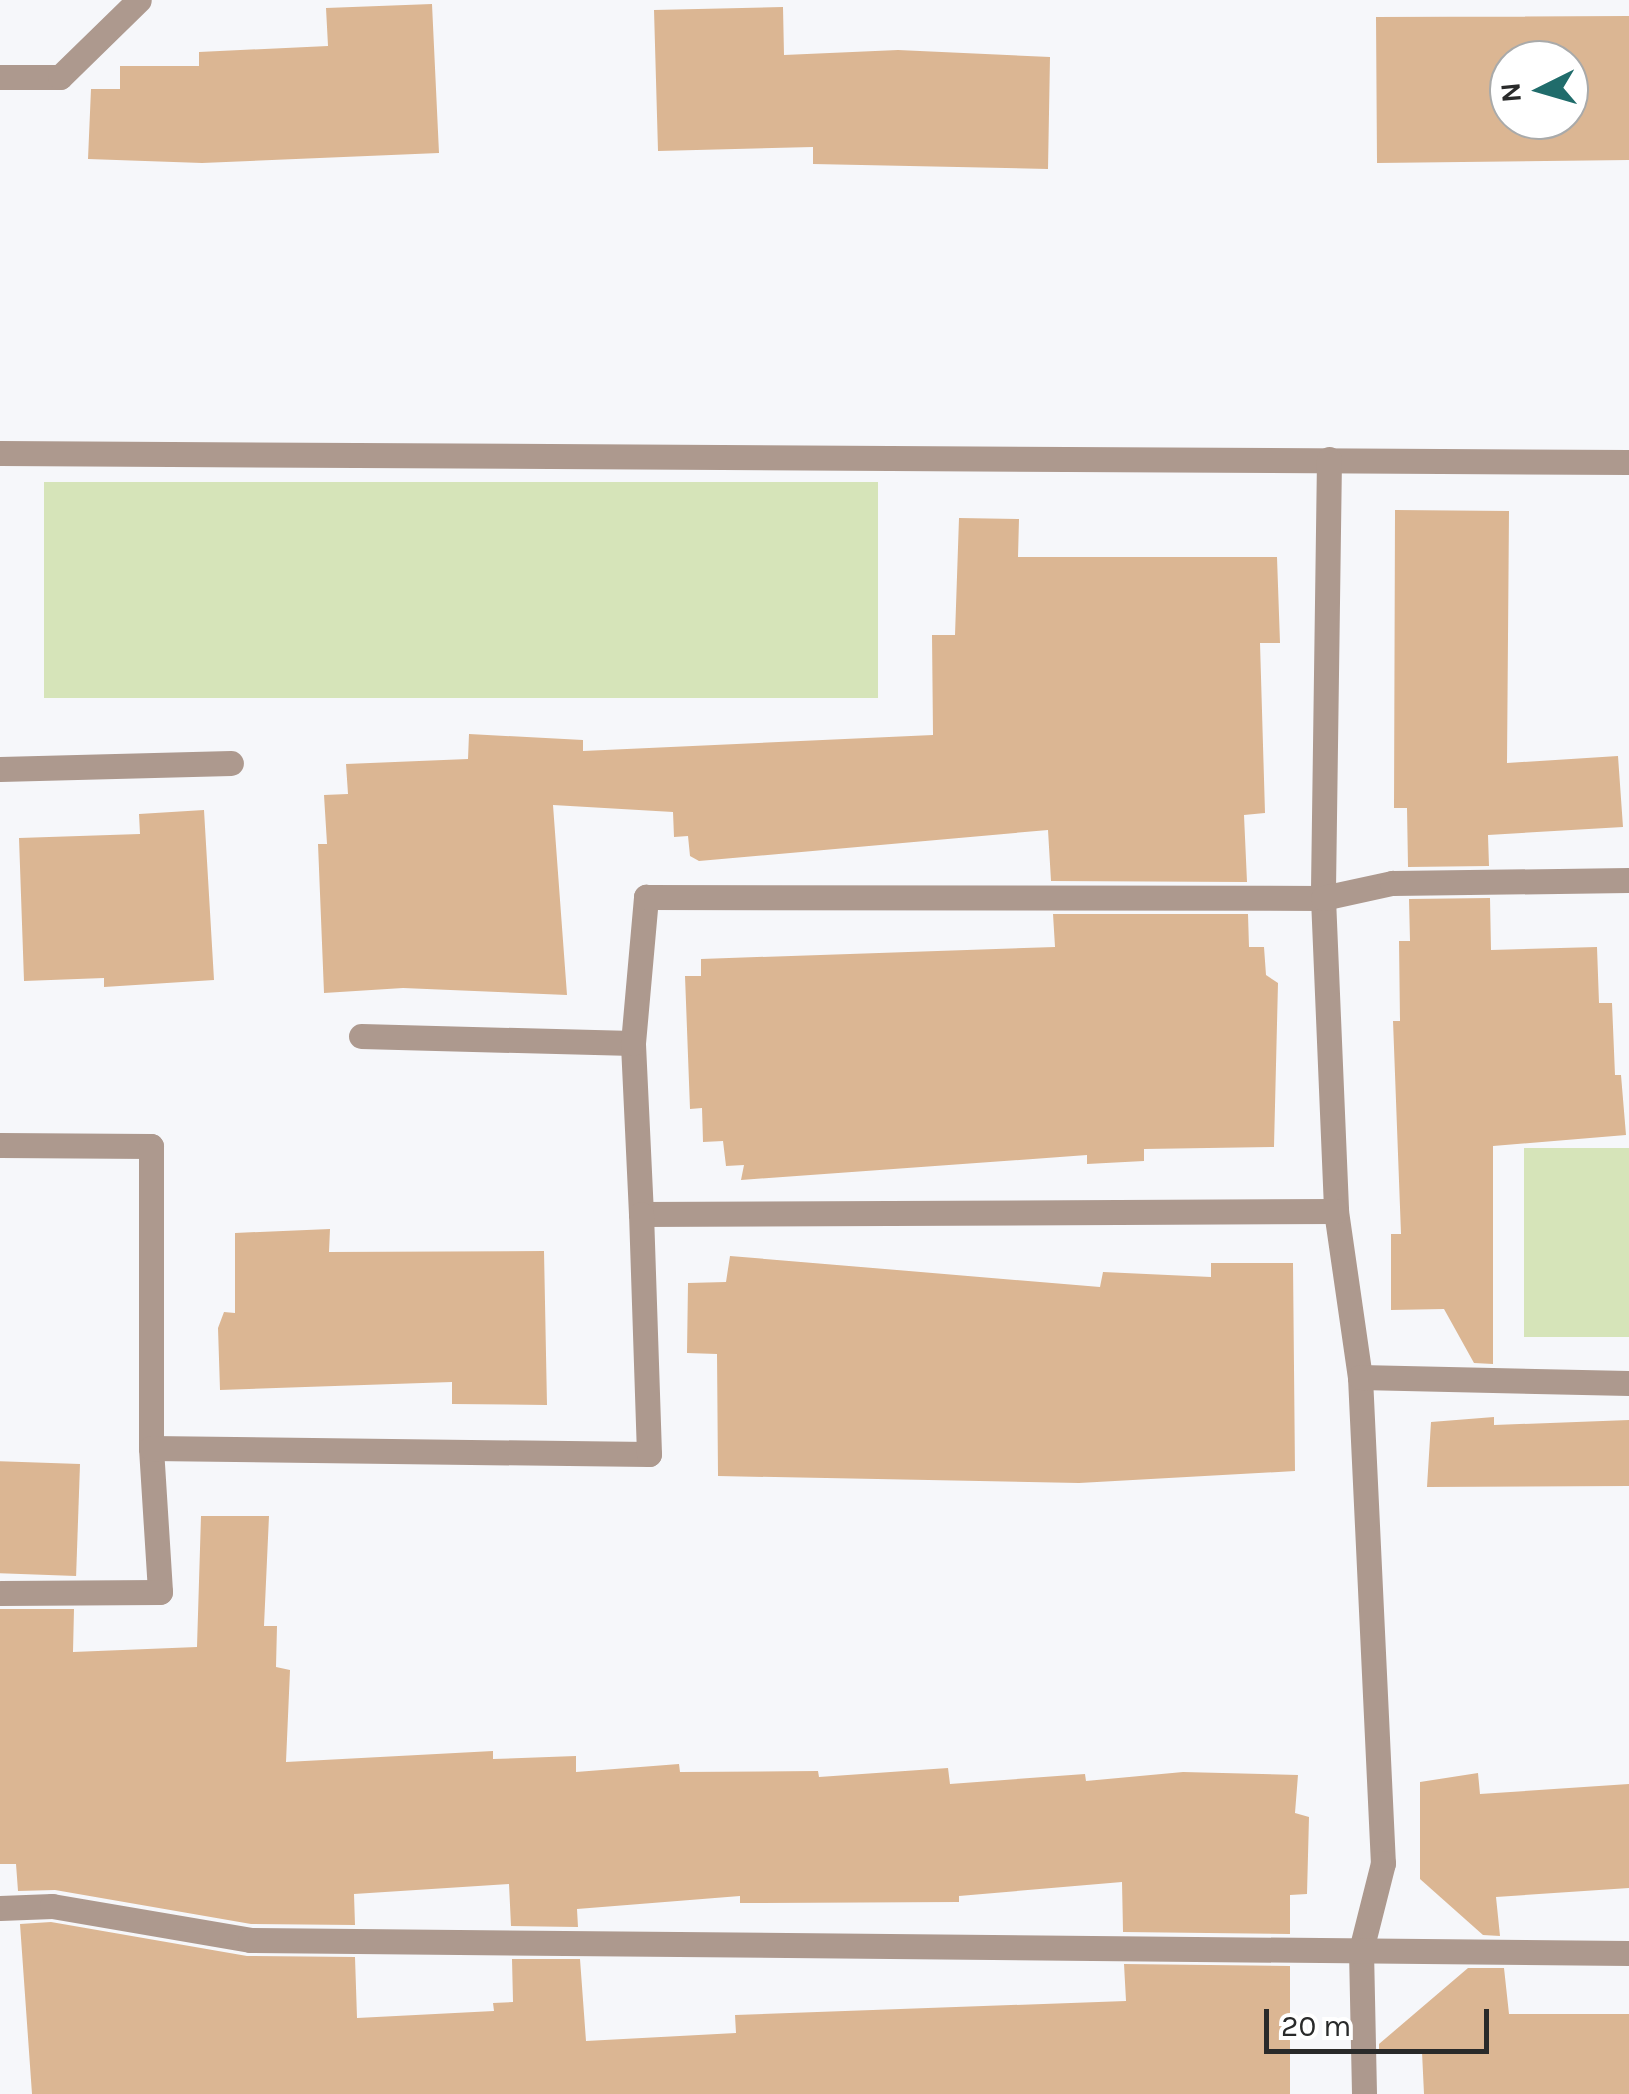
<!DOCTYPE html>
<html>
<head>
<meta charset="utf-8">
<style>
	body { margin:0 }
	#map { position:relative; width:1629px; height:2094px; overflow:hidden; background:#f6f7fa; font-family:Karla,sans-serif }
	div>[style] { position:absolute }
	.green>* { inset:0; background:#d6e4b9; transform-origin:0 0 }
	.building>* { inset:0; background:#dbb693; transform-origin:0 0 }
	.minor>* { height:25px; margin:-12.5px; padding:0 12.5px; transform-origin:12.5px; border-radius:12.5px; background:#ad998e }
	span { translate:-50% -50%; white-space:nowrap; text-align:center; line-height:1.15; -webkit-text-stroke:8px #fff; paint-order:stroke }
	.north { position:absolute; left:1489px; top:40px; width:100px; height:100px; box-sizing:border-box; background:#fff; border:2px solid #a9aaaa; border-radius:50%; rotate:265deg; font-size:28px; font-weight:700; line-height:40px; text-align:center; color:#292a2a }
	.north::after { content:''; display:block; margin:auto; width:35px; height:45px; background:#206c6b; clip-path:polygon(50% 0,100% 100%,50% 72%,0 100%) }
	.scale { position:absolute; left:1264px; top:2009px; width:225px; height:45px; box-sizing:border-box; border:5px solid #292a2a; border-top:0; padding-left:12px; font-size:30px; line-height:35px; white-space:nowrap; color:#292a2a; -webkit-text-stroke:8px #fff; paint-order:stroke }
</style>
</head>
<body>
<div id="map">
	<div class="green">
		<div style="left:878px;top:482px;width:216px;height:834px;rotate:90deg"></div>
		<div style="left:1524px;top:1148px;width:105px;height:189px"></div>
	</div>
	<div class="building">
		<div style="clip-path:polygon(432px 4px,439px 153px,202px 163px,88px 159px,91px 89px,120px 89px,120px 66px,199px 66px,199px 52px,328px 46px,326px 8px)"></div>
		<div style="clip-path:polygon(783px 7px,784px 55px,898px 50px,1050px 57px,1048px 169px,813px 164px,813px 147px,658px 151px,654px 10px)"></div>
		<div style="clip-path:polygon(evenodd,1629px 16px,1629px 160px,1377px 163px,1376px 17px,1629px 16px,1509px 60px,1569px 60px,1569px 120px,1509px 120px,1509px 60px)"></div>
		<div style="clip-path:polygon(1395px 510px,1509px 511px,1507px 763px,1618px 756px,1623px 827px,1488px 835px,1489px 866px,1408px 867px,1407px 808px,1394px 808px)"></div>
		<div style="clip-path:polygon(959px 518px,1019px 519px,1018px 557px,1277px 557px,1280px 643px,1260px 643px,1265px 813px,1244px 815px,1247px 882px,1051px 881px,1048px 830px,699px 861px,690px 856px,688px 836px,674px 837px,673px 812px,553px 805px,567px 995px,403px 988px,324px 993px,318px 844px,327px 844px,324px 795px,348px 794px,346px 764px,468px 759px,469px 734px,583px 740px,583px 751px,933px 735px,932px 635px,955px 635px)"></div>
		<div style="clip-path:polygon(204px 810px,214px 980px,104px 987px,104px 978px,24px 981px,19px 838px,140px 834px,139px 814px)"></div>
		<div style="clip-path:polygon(1490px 898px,1491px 950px,1597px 947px,1599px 1003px,1612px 1003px,1615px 1075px,1621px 1075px,1626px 1135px,1493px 1146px,1493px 1364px,1474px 1363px,1444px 1309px,1391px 1310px,1391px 1234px,1401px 1234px,1393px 1021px,1400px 1021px,1399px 941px,1410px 941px,1409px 899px)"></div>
		<div style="clip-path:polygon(1053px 914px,1248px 914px,1249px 947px,1264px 947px,1266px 975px,1278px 983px,1274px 1147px,1144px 1149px,1144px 1161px,1087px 1164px,1087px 1155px,741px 1180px,744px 1165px,726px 1166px,723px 1141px,703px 1142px,702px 1108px,690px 1109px,685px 976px,701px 976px,701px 959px,1055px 947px)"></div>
		<div style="clip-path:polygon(330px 1229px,329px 1252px,544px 1251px,547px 1405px,452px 1404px,452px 1382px,220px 1390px,218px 1328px,224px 1312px,235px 1313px,235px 1233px)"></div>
		<div style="clip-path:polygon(730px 1256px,1100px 1287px,1103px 1272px,1211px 1277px,1211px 1263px,1293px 1263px,1295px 1471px,1079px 1483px,718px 1476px,717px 1354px,687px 1353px,688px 1283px,726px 1282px)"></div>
		<div style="clip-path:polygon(1494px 1417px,1494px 1425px,1629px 1420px,1629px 1486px,1427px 1487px,1431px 1422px)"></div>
		<div style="left:80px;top:1464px;width:112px;height:81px;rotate:92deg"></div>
		<div style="clip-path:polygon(201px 1516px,269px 1516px,264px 1626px,277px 1626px,276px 1667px,290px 1670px,286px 1762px,493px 1751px,493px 1759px,576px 1756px,576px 1772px,679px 1764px,680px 1772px,818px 1771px,819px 1777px,948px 1768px,950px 1784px,1085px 1774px,1086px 1781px,1183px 1772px,1298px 1775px,1295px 1813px,1309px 1817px,1307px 1894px,1290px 1895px,1290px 1934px,1123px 1932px,1122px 1882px,959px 1896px,959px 1902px,740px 1903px,740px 1896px,577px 1909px,578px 1927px,511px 1926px,509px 1884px,354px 1894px,355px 1925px,251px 1924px,55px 1890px,18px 1891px,16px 1864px,0 1864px,0 1609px,74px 1609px,73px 1652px,197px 1647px)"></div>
		<div style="clip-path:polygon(1478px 1773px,1480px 1794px,1629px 1784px,1629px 1888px,1496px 1897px,1500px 1936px,1483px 1935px,1420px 1879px,1420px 1782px)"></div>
		<div style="clip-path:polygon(51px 1922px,247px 1956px,355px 1957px,357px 2018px,494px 2011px,493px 2003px,513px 2002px,512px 1959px,580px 1959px,586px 2041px,736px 2033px,735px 2015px,1126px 2001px,1124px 1964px,1290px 1966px,1290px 2094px,32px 2094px,20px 1924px)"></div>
		<div style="clip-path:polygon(1468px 1968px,1504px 1968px,1509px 2014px,1629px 2014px,1629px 2094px,1424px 2094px,1422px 2052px,1379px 2053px,1379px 2044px)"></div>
	</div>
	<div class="minor">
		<div style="left:0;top:77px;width:60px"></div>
		<div style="left:60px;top:77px;width:110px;rotate:-44.3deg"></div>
		<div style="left:0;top:453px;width:1629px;rotate:0.32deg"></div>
		<div style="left:1329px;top:459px;width:439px;rotate:90.8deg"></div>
		<div style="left:1323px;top:898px;width:313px;rotate:87.6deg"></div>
		<div style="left:1336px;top:1211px;width:168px;rotate:81.8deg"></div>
		<div style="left:1360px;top:1377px;width:487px;rotate:87.3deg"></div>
		<div style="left:1383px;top:1863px;width:90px;rotate:104.2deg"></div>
		<div style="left:1361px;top:1950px;width:144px;rotate:88.8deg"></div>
		<div style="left:0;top:769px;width:231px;rotate:-1.5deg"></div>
		<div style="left:361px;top:1036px;width:272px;rotate:1.5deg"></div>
		<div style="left:0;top:1145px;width:151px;rotate:0.4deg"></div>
		<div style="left:151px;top:1146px;width:302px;rotate:90deg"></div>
		<div style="left:151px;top:1448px;width:144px;rotate:86.4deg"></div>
		<div style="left:160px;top:1592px;width:160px;rotate:179.6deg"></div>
		<div style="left:1336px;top:1211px;width:695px;rotate:179.75deg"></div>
		<div style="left:641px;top:1214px;width:171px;rotate:-92.7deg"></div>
		<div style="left:633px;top:1043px;width:147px;rotate:-84.9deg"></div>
		<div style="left:646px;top:897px;width:677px;rotate:0.08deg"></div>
		<div style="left:1323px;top:898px;width:71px;rotate:-12.3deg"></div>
		<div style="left:1392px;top:883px;width:237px;rotate:-0.7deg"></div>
		<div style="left:1360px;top:1377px;width:269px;rotate:1.3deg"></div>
		<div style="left:151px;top:1448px;width:498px;rotate:0.7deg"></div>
		<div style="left:649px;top:1454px;width:240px;rotate:-91.9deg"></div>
		<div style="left:0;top:1908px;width:52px;rotate:-2.2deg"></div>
		<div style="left:52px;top:1906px;width:201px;rotate:9.7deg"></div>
		<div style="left:250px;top:1940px;width:1379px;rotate:0.54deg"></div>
	</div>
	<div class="north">N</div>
	<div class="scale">20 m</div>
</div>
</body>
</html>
